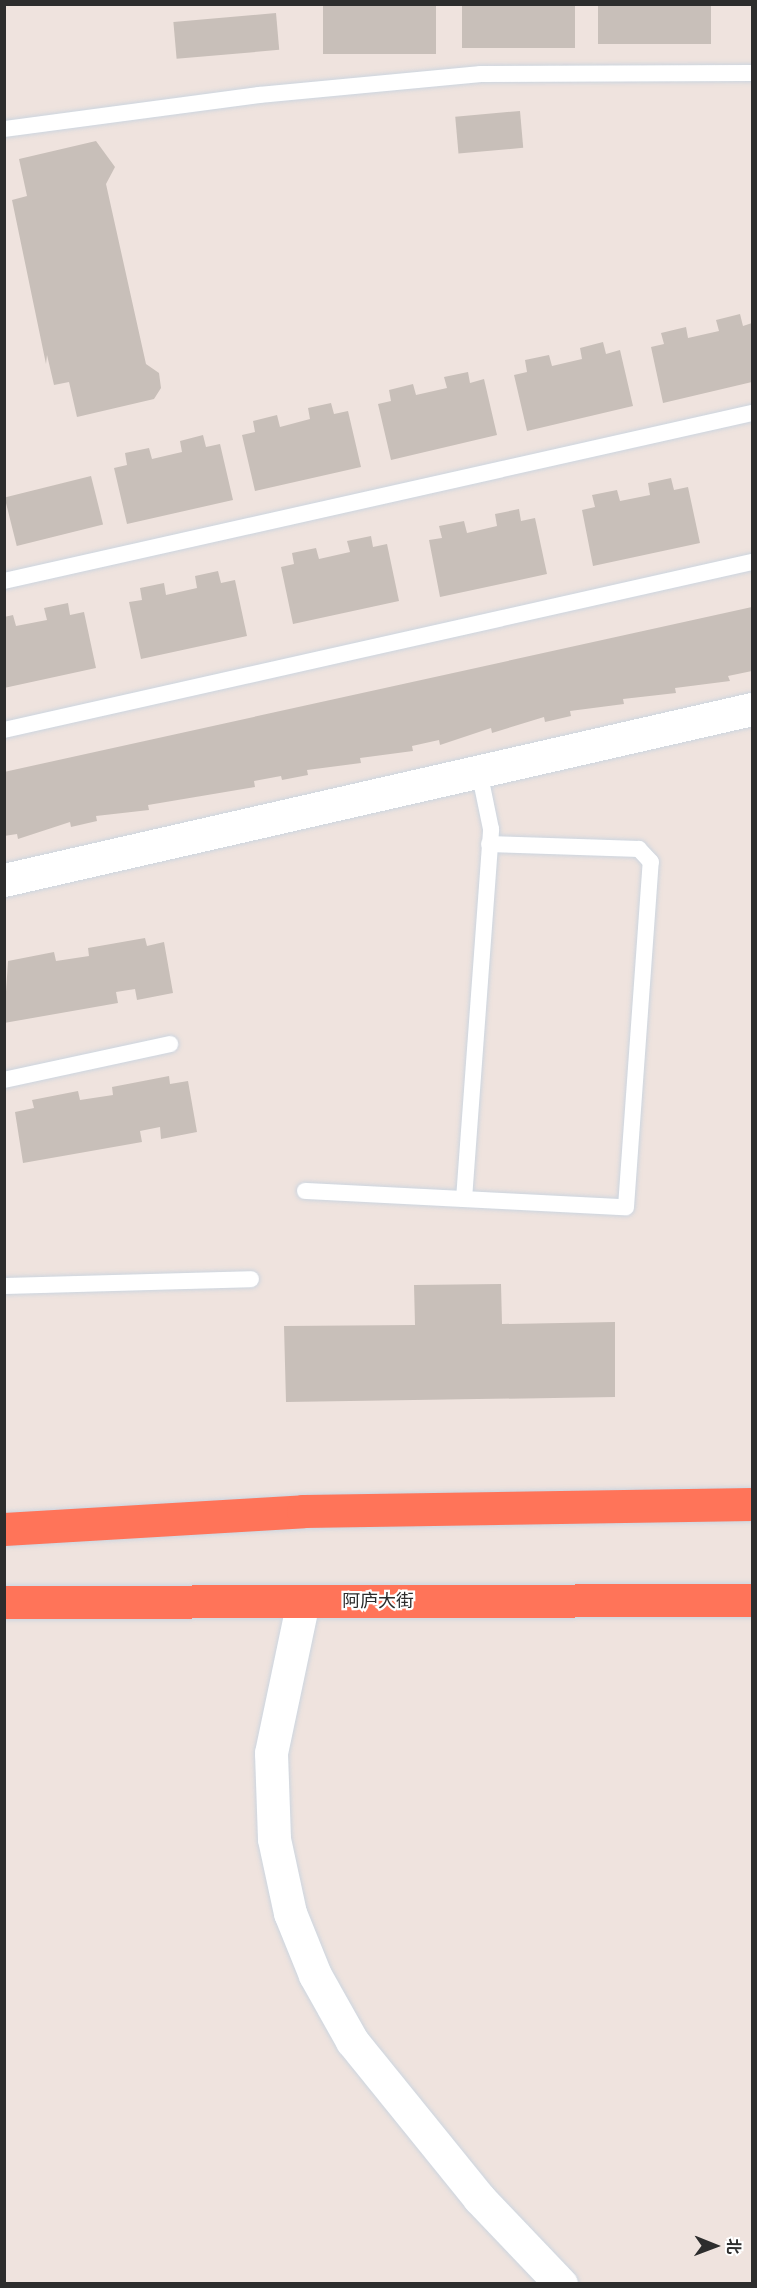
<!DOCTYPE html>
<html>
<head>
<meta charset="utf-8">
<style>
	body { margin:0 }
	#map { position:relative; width:757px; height:2288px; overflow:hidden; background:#efe3de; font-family:Jost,"Noto Sans SC",sans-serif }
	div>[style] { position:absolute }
	.building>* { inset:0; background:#c8bfb9; transform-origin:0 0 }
	.path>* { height:4px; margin-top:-2px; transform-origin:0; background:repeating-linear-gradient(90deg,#c4c4c4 0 4.5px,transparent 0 7.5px) }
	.roads { filter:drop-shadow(0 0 2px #ccd5df) drop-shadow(0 0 2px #ccd5df) }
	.lane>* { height:16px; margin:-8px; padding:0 8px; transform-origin:8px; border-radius:8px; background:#fff }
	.street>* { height:33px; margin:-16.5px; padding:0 16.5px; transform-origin:16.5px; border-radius:16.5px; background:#fff }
	.secondary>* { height:33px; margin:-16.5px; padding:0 16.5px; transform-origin:16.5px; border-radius:16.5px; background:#fff }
	.highway>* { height:33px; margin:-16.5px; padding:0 16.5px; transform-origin:16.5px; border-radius:16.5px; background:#ff7459 }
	span { translate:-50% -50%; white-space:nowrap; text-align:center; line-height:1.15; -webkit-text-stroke:4.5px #fff; paint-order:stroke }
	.street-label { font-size:18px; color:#2d2d2d }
	.frame { position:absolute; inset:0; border:6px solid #2d2d2d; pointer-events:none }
	.north { position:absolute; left:685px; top:2216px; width:60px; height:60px; -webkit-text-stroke:4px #fff; paint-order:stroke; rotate:91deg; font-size:16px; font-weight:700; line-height:24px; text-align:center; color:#2d2d2d }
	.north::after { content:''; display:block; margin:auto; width:21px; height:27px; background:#2d2d2d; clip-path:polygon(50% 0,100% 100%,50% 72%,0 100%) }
</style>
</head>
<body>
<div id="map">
	<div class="building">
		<div style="left:323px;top:4px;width:113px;height:50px"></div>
		<div style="left:462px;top:4px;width:113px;height:44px"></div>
		<div style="left:598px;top:4px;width:113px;height:40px"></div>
		<div style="left:276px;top:13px;width:37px;height:103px;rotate:85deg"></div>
		<div style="left:520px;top:111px;width:37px;height:65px;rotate:85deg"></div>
		<div style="clip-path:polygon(96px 141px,115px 167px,106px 184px,146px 364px,159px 373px,161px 388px,154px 399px,77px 417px,69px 382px,54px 385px,47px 355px,46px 364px,12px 200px,27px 196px,19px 159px)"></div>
		<div style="clip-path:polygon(740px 314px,743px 326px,752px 323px,752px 382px,663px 403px,651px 347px,664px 344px,661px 333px,686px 327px,688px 338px,719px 331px,716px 320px)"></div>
		<div style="clip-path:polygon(603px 342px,606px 354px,620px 350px,633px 406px,527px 431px,514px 375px,527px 372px,525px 360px,549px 355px,552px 366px,582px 359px,580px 348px)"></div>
		<div style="clip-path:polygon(468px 372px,470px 383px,484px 379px,497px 435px,391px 460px,378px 404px,391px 401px,389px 390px,413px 384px,416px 395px,447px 388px,444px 377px)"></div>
		<div style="clip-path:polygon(331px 403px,334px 414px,348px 411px,361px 467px,255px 491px,242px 435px,255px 432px,253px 421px,277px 415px,280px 427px,310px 419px,308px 408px)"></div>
		<div style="clip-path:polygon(203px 435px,206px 447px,220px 444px,233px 500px,127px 524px,114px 468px,127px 465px,125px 453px,149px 448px,152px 459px,182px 452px,180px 441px)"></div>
		<div style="left:91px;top:476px;width:50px;height:89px;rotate:76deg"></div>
		<div style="clip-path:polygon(671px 478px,674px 490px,688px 487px,700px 543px,593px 566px,582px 510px,595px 507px,592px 495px,617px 490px,620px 501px,650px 495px,648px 483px)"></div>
		<div style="clip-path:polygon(519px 509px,521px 521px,535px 518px,547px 574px,440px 597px,429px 540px,442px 538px,439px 526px,464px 521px,467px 533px,497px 526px,495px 514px)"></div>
		<div style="clip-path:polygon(371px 536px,373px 547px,387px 544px,399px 601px,293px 624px,281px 567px,294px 564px,292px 553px,316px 548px,319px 559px,350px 552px,347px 541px)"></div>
		<div style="clip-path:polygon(218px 571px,221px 583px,235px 580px,247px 636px,141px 659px,129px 602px,142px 600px,140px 588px,164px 583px,166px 595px,197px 588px,195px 576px)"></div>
		<div style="clip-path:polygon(68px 603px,70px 615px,84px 612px,96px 668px,4px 688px,4px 617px,13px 615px,16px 626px,47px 620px,44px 608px)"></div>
		<div style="clip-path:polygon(752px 607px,752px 671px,728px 676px,730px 681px,675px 688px,676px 693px,623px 699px,624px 704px,570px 711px,571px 716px,545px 722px,544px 717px,492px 733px,491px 728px,440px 745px,439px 740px,412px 746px,413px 751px,360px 758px,361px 763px,307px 770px,308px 775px,282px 780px,281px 776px,254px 781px,255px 787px,148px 805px,149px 810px,96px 816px,97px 821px,71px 827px,70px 822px,18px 839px,17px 834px,4px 836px,4px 772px)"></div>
		<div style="clip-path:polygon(145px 938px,147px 946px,164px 942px,173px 993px,137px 1000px,135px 989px,116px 992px,118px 1003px,4px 1023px,8px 961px,54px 952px,56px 961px,89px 956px,88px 948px)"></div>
		<div style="clip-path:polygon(169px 1076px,170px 1084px,188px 1081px,197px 1132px,161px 1139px,160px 1127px,140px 1131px,142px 1142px,23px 1163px,15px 1112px,34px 1108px,32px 1100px,78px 1091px,80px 1100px,113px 1095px,112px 1087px)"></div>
		<div style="clip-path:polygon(501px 1284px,502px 1324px,615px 1322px,615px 1397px,286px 1402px,284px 1326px,415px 1325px,414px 1285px)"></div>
	</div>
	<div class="path">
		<div style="left:4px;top:294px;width:2px"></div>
	</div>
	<div class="roads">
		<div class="lane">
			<div style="left:4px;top:129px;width:257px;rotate:-7.6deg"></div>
			<div style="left:259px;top:95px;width:223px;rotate:-5.4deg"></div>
			<div style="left:481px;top:74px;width:271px;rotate:-0.2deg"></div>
			<div style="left:4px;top:581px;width:767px;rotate:-12.66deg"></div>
			<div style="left:4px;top:730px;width:767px;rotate:-12.66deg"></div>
			<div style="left:4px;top:1080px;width:170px;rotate:-12.2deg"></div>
			<div style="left:305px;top:1191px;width:321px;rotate:2.9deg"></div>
			<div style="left:626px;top:1207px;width:346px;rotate:-85.9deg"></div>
			<div style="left:651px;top:862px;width:18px;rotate:-133deg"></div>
			<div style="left:639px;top:849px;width:150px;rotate:-178.1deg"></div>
			<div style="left:464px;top:1199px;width:371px;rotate:-85.8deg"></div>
			<div style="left:491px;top:829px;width:59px;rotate:-101.7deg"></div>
			<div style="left:4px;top:1286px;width:247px;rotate:-1.6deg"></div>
		</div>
		<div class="street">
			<div style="left:303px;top:1601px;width:155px;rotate:101.9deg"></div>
			<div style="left:271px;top:1753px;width:86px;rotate:88deg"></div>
			<div style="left:274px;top:1839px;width:76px;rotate:77.8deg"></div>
			<div style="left:290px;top:1913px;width:67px;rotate:68deg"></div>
			<div style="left:315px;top:1975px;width:76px;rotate:60.7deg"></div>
			<div style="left:352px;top:2041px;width:202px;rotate:51deg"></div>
			<div style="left:479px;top:2198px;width:119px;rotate:46.4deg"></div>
		</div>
		<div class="secondary">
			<div style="left:4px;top:880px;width:767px;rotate:-12.88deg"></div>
		</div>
		<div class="highway">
			<div style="left:4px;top:1529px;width:300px;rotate:-3.4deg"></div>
			<div style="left:303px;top:1511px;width:449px;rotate:-0.9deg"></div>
			<div style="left:4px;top:1602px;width:748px;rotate:-0.15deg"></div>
		</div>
	</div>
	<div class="street-label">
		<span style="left:378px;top:1601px">阿庐大街</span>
	</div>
	<div class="frame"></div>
	<div class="north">北</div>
</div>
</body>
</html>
